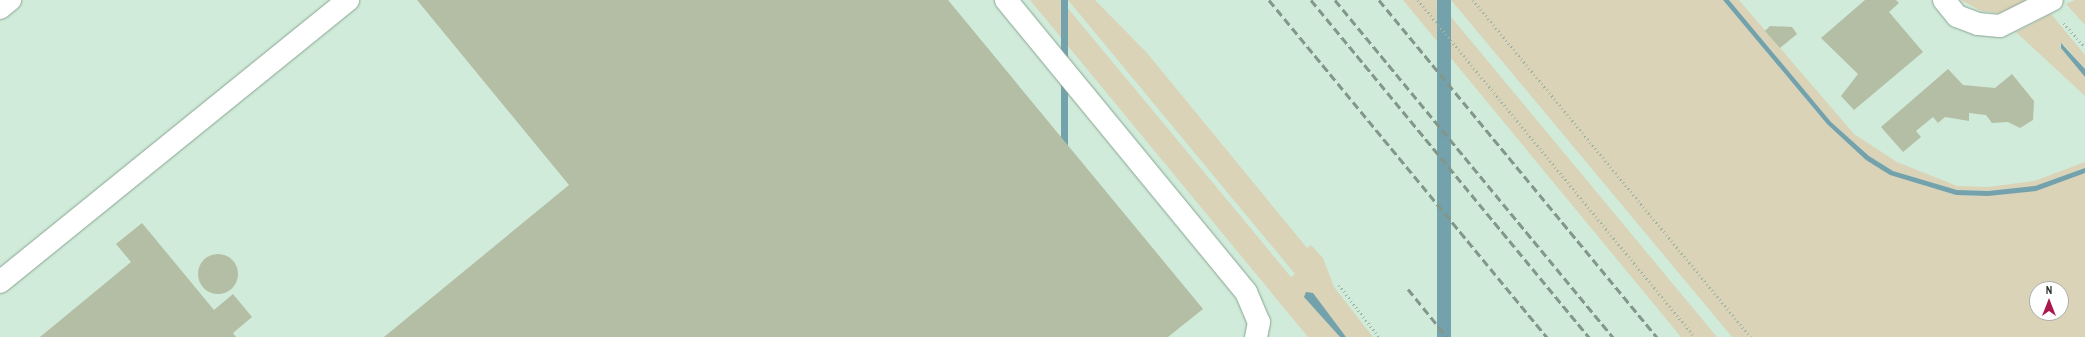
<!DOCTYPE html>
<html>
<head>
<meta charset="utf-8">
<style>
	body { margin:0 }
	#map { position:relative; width:2085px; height:337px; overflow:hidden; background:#d0ebd9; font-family:"Archivo Narrow",sans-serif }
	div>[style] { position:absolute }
	.green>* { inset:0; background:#dad3b8 }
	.water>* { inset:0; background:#73a1ac; transform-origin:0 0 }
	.building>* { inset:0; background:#b3bea4 }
	.round { border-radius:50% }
	.path>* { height:2.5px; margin-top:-1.25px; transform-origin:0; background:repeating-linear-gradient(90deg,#9cb2a3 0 1px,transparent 0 4px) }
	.roads { filter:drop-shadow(0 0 1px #8aa493) drop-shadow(0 0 1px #8aa493) }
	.minor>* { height:22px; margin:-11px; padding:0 11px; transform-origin:11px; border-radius:11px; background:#fff }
	.rail>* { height:3px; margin-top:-1.5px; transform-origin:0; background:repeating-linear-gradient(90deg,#829689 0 8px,transparent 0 12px) }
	span { translate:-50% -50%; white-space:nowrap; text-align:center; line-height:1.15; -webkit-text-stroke:4px #fff; paint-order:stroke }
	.north { position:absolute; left:2029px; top:281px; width:40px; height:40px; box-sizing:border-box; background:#fff; border:1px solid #aaafac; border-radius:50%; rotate:0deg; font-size:11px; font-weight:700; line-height:16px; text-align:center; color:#2b362f }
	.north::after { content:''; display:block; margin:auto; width:14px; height:18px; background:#aa184e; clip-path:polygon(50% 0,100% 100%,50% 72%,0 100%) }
</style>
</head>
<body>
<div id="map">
	<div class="green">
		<div style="clip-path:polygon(1030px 0,1061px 0,1291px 277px,1295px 274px,1068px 0,1095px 0,1147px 53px,1307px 248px,1311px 245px,1323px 258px,1334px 287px,1373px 337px,1346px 337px,1305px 297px,1340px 337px,1308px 337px)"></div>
		<div style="clip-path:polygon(1403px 0,1437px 0,1717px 337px,1681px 337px)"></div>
		<div style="clip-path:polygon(evenodd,1451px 0,1723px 0,1827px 124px,1890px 175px,1956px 195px,1988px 196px,2085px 173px,2085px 337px,1732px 337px,1451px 0,2037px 289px,2061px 289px,2061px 313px,2037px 313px,2037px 289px)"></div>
		<div style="clip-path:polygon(1729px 0,1739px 0,1854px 134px,1897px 162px,1957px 186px,1988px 187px,2034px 181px,2085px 162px,2085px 168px,2035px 186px,1988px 191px,1957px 190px,1893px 171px,1869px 156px,1831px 122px)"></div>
		<div style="clip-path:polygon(1961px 0,2027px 0,2000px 13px,1981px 11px)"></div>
		<div style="clip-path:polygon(2075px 0,2085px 0,2085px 25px,2066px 4px)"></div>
		<div style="clip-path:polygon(2051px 14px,2085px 55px,2085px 69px,2064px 45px,2059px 44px,2085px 77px,2085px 96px,2016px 32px)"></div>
	</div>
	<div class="water">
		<div style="left:1061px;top:0;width:7px;height:360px"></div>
		<div style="left:1437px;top:0;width:14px;height:438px"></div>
		<div style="clip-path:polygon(1723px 0,1729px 0,1831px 122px,1869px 156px,1893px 171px,1957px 190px,1988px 191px,2035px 186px,2085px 168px,2085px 173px,2036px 191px,1988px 196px,1956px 195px,1890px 175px,1866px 160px,1827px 124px)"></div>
		<div style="clip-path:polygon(2061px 43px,2085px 69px,2085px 77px,2061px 48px)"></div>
		<div style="clip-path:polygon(1306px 292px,1313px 293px,1346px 337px,1340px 337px,1304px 297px)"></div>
	</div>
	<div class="building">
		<div style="clip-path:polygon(417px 0,948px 0,1203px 309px,1168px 337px,384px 337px,569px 185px)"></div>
		<div style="clip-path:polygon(1865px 0,1896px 0,1899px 3px,1889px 12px,1923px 52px,1854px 110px,1841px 96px,1858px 74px,1821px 38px)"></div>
		<div style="clip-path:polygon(1770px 26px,1792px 27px,1797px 34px,1780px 48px,1765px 31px)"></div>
		<div style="clip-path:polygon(1948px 69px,1963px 85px,1995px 88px,2012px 74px,2034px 101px,2033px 120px,2020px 128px,2008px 122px,1992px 123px,1986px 115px,1969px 113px,1969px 121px,1945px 117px,1938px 123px,1933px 117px,1916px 131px,1921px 137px,1903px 152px,1881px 127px)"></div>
		<div style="clip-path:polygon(142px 223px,214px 310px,233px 294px,252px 317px,233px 333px,236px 337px,40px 337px,131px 262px,116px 244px)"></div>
		<div class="round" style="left:198px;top:254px;width:40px;height:40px"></div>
	</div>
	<div class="path">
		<div style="left:1418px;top:0;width:436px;rotate:50.6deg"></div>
		<div style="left:1473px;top:0;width:437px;rotate:50.5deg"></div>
		<div style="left:2064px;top:23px;width:32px;rotate:49deg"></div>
		<div style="left:1339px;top:285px;width:66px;rotate:52.4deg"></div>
	</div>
	<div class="roads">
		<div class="minor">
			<div style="left:1006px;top:0;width:378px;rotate:50.6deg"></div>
			<div style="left:1246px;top:292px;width:33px;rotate:67deg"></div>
			<div style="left:1259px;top:322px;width:15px;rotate:101deg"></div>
			<div style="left:1944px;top:0;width:21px;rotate:51deg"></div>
			<div style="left:1957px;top:16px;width:22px;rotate:21deg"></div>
			<div style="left:1978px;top:24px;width:22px;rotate:5deg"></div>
			<div style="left:2000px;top:26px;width:58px;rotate:-26.6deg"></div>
			<div style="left:0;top:8px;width:13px;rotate:-39deg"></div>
			<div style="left:0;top:282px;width:448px;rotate:-39deg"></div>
		</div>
	</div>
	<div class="rail">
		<div style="left:1269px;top:0;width:437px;rotate:50.5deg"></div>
		<div style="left:1311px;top:0;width:437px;rotate:50.5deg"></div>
		<div style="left:1335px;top:0;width:437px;rotate:50.5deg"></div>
		<div style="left:1379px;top:0;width:437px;rotate:50.5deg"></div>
		<div style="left:1408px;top:289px;width:62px;rotate:50.9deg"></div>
	</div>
	<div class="north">N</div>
</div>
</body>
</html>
